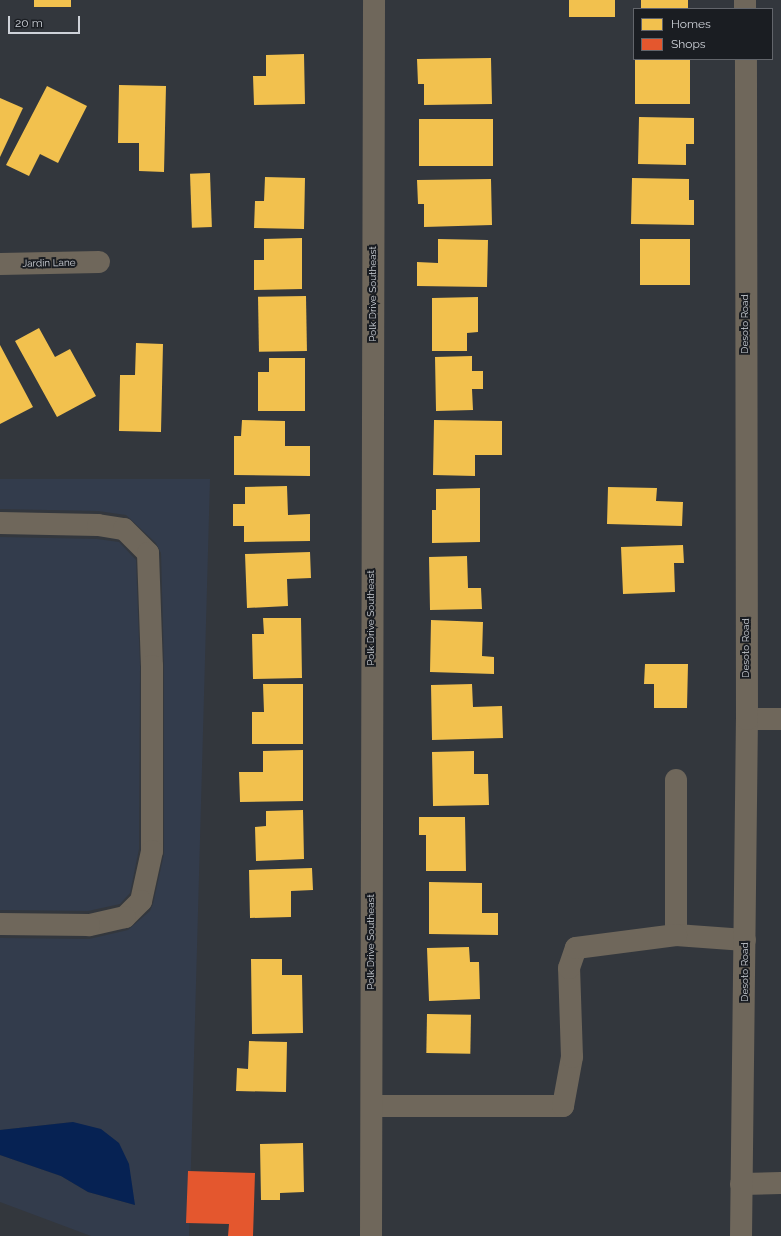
<!DOCTYPE html>
<html>
<head>
<meta charset="utf-8">
<style>
	body { margin:0 }
	#map { position:relative; width:781px; height:1236px; overflow:hidden; background:#33373d; font-family:Raleway,sans-serif }
	div>[style] { position:absolute }
	.built>* { inset:0; background:#333c4c }
	.water>* { inset:0; background:#062253 }
	.homes>* { inset:0; background:#f2c14e; transform-origin:0 0 }
	.shops>* { inset:0; background:#e4572e }
	.minor>* { height:22px; margin:-11px; padding:0 11px; transform-origin:11px; border-radius:11px; background:#6f675b }
	span { translate:-50% -50%; white-space:nowrap; text-align:center; line-height:1.15; -webkit-text-stroke:4px #1a1d22; paint-order:stroke }
	.street-label { font-size:10px; color:#ced2d9 }
	.legend { position:absolute; left:633px; top:8px; width:140px; height:52px; box-sizing:border-box; background:#1a1d22; border:1px solid #62656b; margin:0; padding:5px 7px; list-style:none; font-size:12px; color:#ced2d9 }
	.legend li { display:flex; align-items:center; gap:8px; height:20px }
	.legend b { width:20px; border:1px solid #62656b }
	.scale { position:absolute; left:8px; top:16px; width:72px; height:18px; box-sizing:border-box; border:2px solid #ced2d9; border-top:0; padding-left:5px; font-size:12px; line-height:14px; white-space:nowrap; color:#ced2d9; -webkit-text-stroke:3px #1a1d22; paint-order:stroke }
</style>
</head>
<body>
<div id="map">
	<div class="built">
		<div style="clip-path:polygon(0 479px,210px 479px,189px 1236px,91px 1236px,0 1202px,0 1155px,61px 1176px,88px 1192px,135px 1205px,73px 1122px,0 1130px,0 938px,89px 939px,128px 930px,150px 911px,153px 904px,164px 854px,164px 666px,161px 553px,156px 543px,126px 515px,98px 511px,0 509px)"></div>
		<div style="clip-path:polygon(0 537px,97px 539px,119px 542px,136px 560px,140px 666px,139px 849px,130px 893px,120px 904px,88px 911px,0 910px)"></div>
	</div>
	<div class="water">
		<div style="clip-path:polygon(73px 1122px,101px 1129px,119px 1143px,129px 1164px,135px 1205px,88px 1192px,61px 1176px,0 1155px,0 1130px)"></div>
	</div>
	<div class="homes">
		<div style="left:34px;top:0;width:37px;height:7px"></div>
		<div style="left:569px;top:0;width:46px;height:17px"></div>
		<div style="left:641px;top:0;width:47px;height:9px"></div>
		<div style="clip-path:polygon(304px 54px,305px 104px,254px 105px,253px 76px,266px 76px,266px 55px)"></div>
		<div style="clip-path:polygon(491px 58px,492px 104px,424px 105px,424px 84px,418px 84px,417px 59px)"></div>
		<div style="left:635px;top:59px;width:55px;height:45px"></div>
		<div style="clip-path:polygon(119px 85px,166px 86px,164px 172px,139px 171px,139px 143px,118px 143px)"></div>
		<div style="clip-path:polygon(47px 86px,87px 106px,58px 163px,40px 154px,29px 176px,6px 165px)"></div>
		<div style="clip-path:polygon(0 98px,23px 108px,0 157px)"></div>
		<div style="clip-path:polygon(639px 117px,694px 118px,694px 144px,686px 144px,686px 165px,638px 164px)"></div>
		<div style="left:419px;top:119px;width:74px;height:47px"></div>
		<div style="left:210px;top:173px;width:54px;height:20px;rotate:88deg"></div>
		<div style="clip-path:polygon(265px 177px,305px 178px,304px 229px,254px 228px,255px 201px,264px 201px)"></div>
		<div style="clip-path:polygon(632px 178px,689px 179px,689px 200px,694px 200px,694px 225px,631px 224px)"></div>
		<div style="clip-path:polygon(491px 179px,492px 225px,424px 227px,424px 204px,418px 204px,417px 180px)"></div>
		<div style="clip-path:polygon(302px 238px,302px 289px,254px 290px,254px 260px,264px 260px,264px 239px)"></div>
		<div style="clip-path:polygon(438px 239px,488px 240px,487px 287px,417px 286px,417px 262px,438px 263px)"></div>
		<div style="left:640px;top:239px;width:50px;height:46px"></div>
		<div style="left:306px;top:296px;width:55px;height:48px;rotate:89deg"></div>
		<div style="clip-path:polygon(478px 297px,478px 332px,467px 333px,467px 351px,432px 351px,432px 298px)"></div>
		<div style="clip-path:polygon(39px 328px,55px 357px,70px 349px,96px 396px,57px 417px,15px 341px)"></div>
		<div style="clip-path:polygon(136px 343px,163px 344px,161px 432px,119px 431px,120px 375px,135px 375px)"></div>
		<div style="clip-path:polygon(0 345px,33px 407px,0 424px)"></div>
		<div style="clip-path:polygon(472px 356px,472px 371px,483px 371px,483px 389px,472px 389px,473px 410px,436px 411px,435px 357px)"></div>
		<div style="clip-path:polygon(269px 358px,305px 358px,305px 411px,258px 411px,258px 372px,269px 372px)"></div>
		<div style="clip-path:polygon(242px 420px,285px 421px,285px 446px,310px 446px,310px 476px,234px 475px,234px 436px,241px 436px)"></div>
		<div style="clip-path:polygon(434px 420px,502px 421px,502px 455px,475px 455px,475px 476px,433px 475px)"></div>
		<div style="clip-path:polygon(287px 486px,288px 515px,310px 514px,310px 541px,244px 542px,244px 526px,233px 526px,233px 504px,245px 504px,245px 487px)"></div>
		<div style="clip-path:polygon(608px 487px,657px 488px,656px 501px,683px 502px,682px 526px,607px 524px)"></div>
		<div style="clip-path:polygon(480px 488px,480px 542px,432px 543px,432px 510px,436px 510px,436px 489px)"></div>
		<div style="clip-path:polygon(683px 545px,684px 563px,674px 563px,675px 592px,623px 594px,621px 547px)"></div>
		<div style="clip-path:polygon(310px 552px,311px 578px,287px 579px,288px 606px,247px 608px,245px 554px)"></div>
		<div style="clip-path:polygon(467px 556px,468px 588px,481px 588px,482px 609px,430px 610px,429px 557px)"></div>
		<div style="clip-path:polygon(263px 618px,301px 618px,302px 678px,253px 679px,252px 634px,264px 634px)"></div>
		<div style="clip-path:polygon(431px 620px,483px 622px,482px 656px,494px 657px,494px 674px,430px 672px)"></div>
		<div style="clip-path:polygon(645px 664px,688px 664px,687px 708px,654px 708px,654px 684px,644px 684px)"></div>
		<div style="clip-path:polygon(263px 684px,303px 684px,303px 744px,252px 744px,252px 712px,264px 712px)"></div>
		<div style="clip-path:polygon(472px 684px,473px 707px,502px 706px,503px 738px,432px 740px,431px 685px)"></div>
		<div style="clip-path:polygon(303px 750px,303px 801px,240px 802px,239px 772px,263px 772px,263px 751px)"></div>
		<div style="clip-path:polygon(474px 751px,474px 774px,488px 774px,489px 805px,433px 806px,432px 752px)"></div>
		<div style="clip-path:polygon(303px 810px,304px 859px,256px 861px,255px 827px,266px 826px,266px 811px)"></div>
		<div style="clip-path:polygon(419px 817px,465px 817px,466px 871px,426px 871px,426px 835px,419px 835px)"></div>
		<div style="clip-path:polygon(312px 868px,313px 890px,291px 891px,291px 917px,250px 918px,249px 870px)"></div>
		<div style="clip-path:polygon(429px 882px,482px 883px,482px 913px,498px 913px,498px 935px,429px 934px)"></div>
		<div style="clip-path:polygon(469px 947px,470px 962px,479px 962px,480px 999px,429px 1001px,427px 948px)"></div>
		<div style="clip-path:polygon(251px 959px,282px 959px,282px 975px,302px 975px,303px 1033px,252px 1034px)"></div>
		<div style="left:427px;top:1014px;width:44px;height:39px;rotate:1deg"></div>
		<div style="clip-path:polygon(249px 1041px,287px 1042px,286px 1092px,236px 1091px,237px 1068px,248px 1069px)"></div>
		<div style="clip-path:polygon(303px 1143px,304px 1192px,280px 1193px,280px 1200px,261px 1200px,260px 1144px)"></div>
	</div>
	<div class="shops">
		<div style="clip-path:polygon(188px 1171px,255px 1173px,253px 1236px,228px 1236px,229px 1224px,186px 1223px)"></div>
	</div>
	<div class="minor">
		<div style="left:745px;top:0;width:9px;rotate:90deg"></div>
		<div style="left:0;top:264px;width:99px;rotate:-1.2deg"></div>
		<div style="left:0;top:523px;width:98px;rotate:1.2deg"></div>
		<div style="left:98px;top:525px;width:26px;rotate:9deg"></div>
		<div style="left:124px;top:529px;width:34px;rotate:45deg"></div>
		<div style="left:148px;top:553px;width:113px;rotate:88deg"></div>
		<div style="left:152px;top:666px;width:185px;rotate:90deg"></div>
		<div style="left:152px;top:851px;width:51px;rotate:102.4deg"></div>
		<div style="left:141px;top:901px;width:23px;rotate:135deg"></div>
		<div style="left:125px;top:917px;width:37px;rotate:167deg"></div>
		<div style="left:89px;top:925px;width:89px;rotate:-179.4deg"></div>
		<div style="left:747px;top:719px;width:34px"></div>
		<div style="left:676px;top:780px;width:155px;rotate:90deg"></div>
		<div style="left:676px;top:935px;width:69px;rotate:4.1deg"></div>
		<div style="left:372px;top:1106px;width:191px"></div>
		<div style="left:563px;top:1106px;width:50px;rotate:-79.6deg"></div>
		<div style="left:572px;top:1057px;width:89px;rotate:-91.9deg"></div>
		<div style="left:569px;top:968px;width:21px;rotate:-71deg"></div>
		<div style="left:576px;top:948px;width:101px;rotate:-7.4deg"></div>
		<div style="left:741px;top:1184px;width:40px;rotate:-1.4deg"></div>
		<div style="left:371px;top:1236px;width:1236px;rotate:-89.86deg"></div>
		<div style="left:741px;top:1236px;width:517px;rotate:-89.34deg"></div>
		<div style="left:747px;top:719px;width:660px;rotate:-90.09deg"></div>
	</div>
	<div class="street-label">
		<span style="left:49px;top:263px;rotate:-1deg">Jardin Lane</span>
		<span style="left:373px;top:294px;rotate:-90deg">Polk Drive Southeast</span>
		<span style="left:745px;top:324px;rotate:-90deg">Desoto Road</span>
		<span style="left:371px;top:618px;rotate:-90deg">Polk Drive Southeast</span>
		<span style="left:746px;top:648px;rotate:-90deg">Desoto Road</span>
		<span style="left:371px;top:942px;rotate:-90deg">Polk Drive Southeast</span>
		<span style="left:745px;top:972px;rotate:-90deg">Desoto Road</span>
	</div>
	<ul class="legend">
	<li><b style="height:11px;background:#f2c14e"></b>Homes</li>
	<li><b style="height:11px;background:#e4572e"></b>Shops</li>
	</ul>
	<div class="scale">20 m</div>
</div>
</body>
</html>
